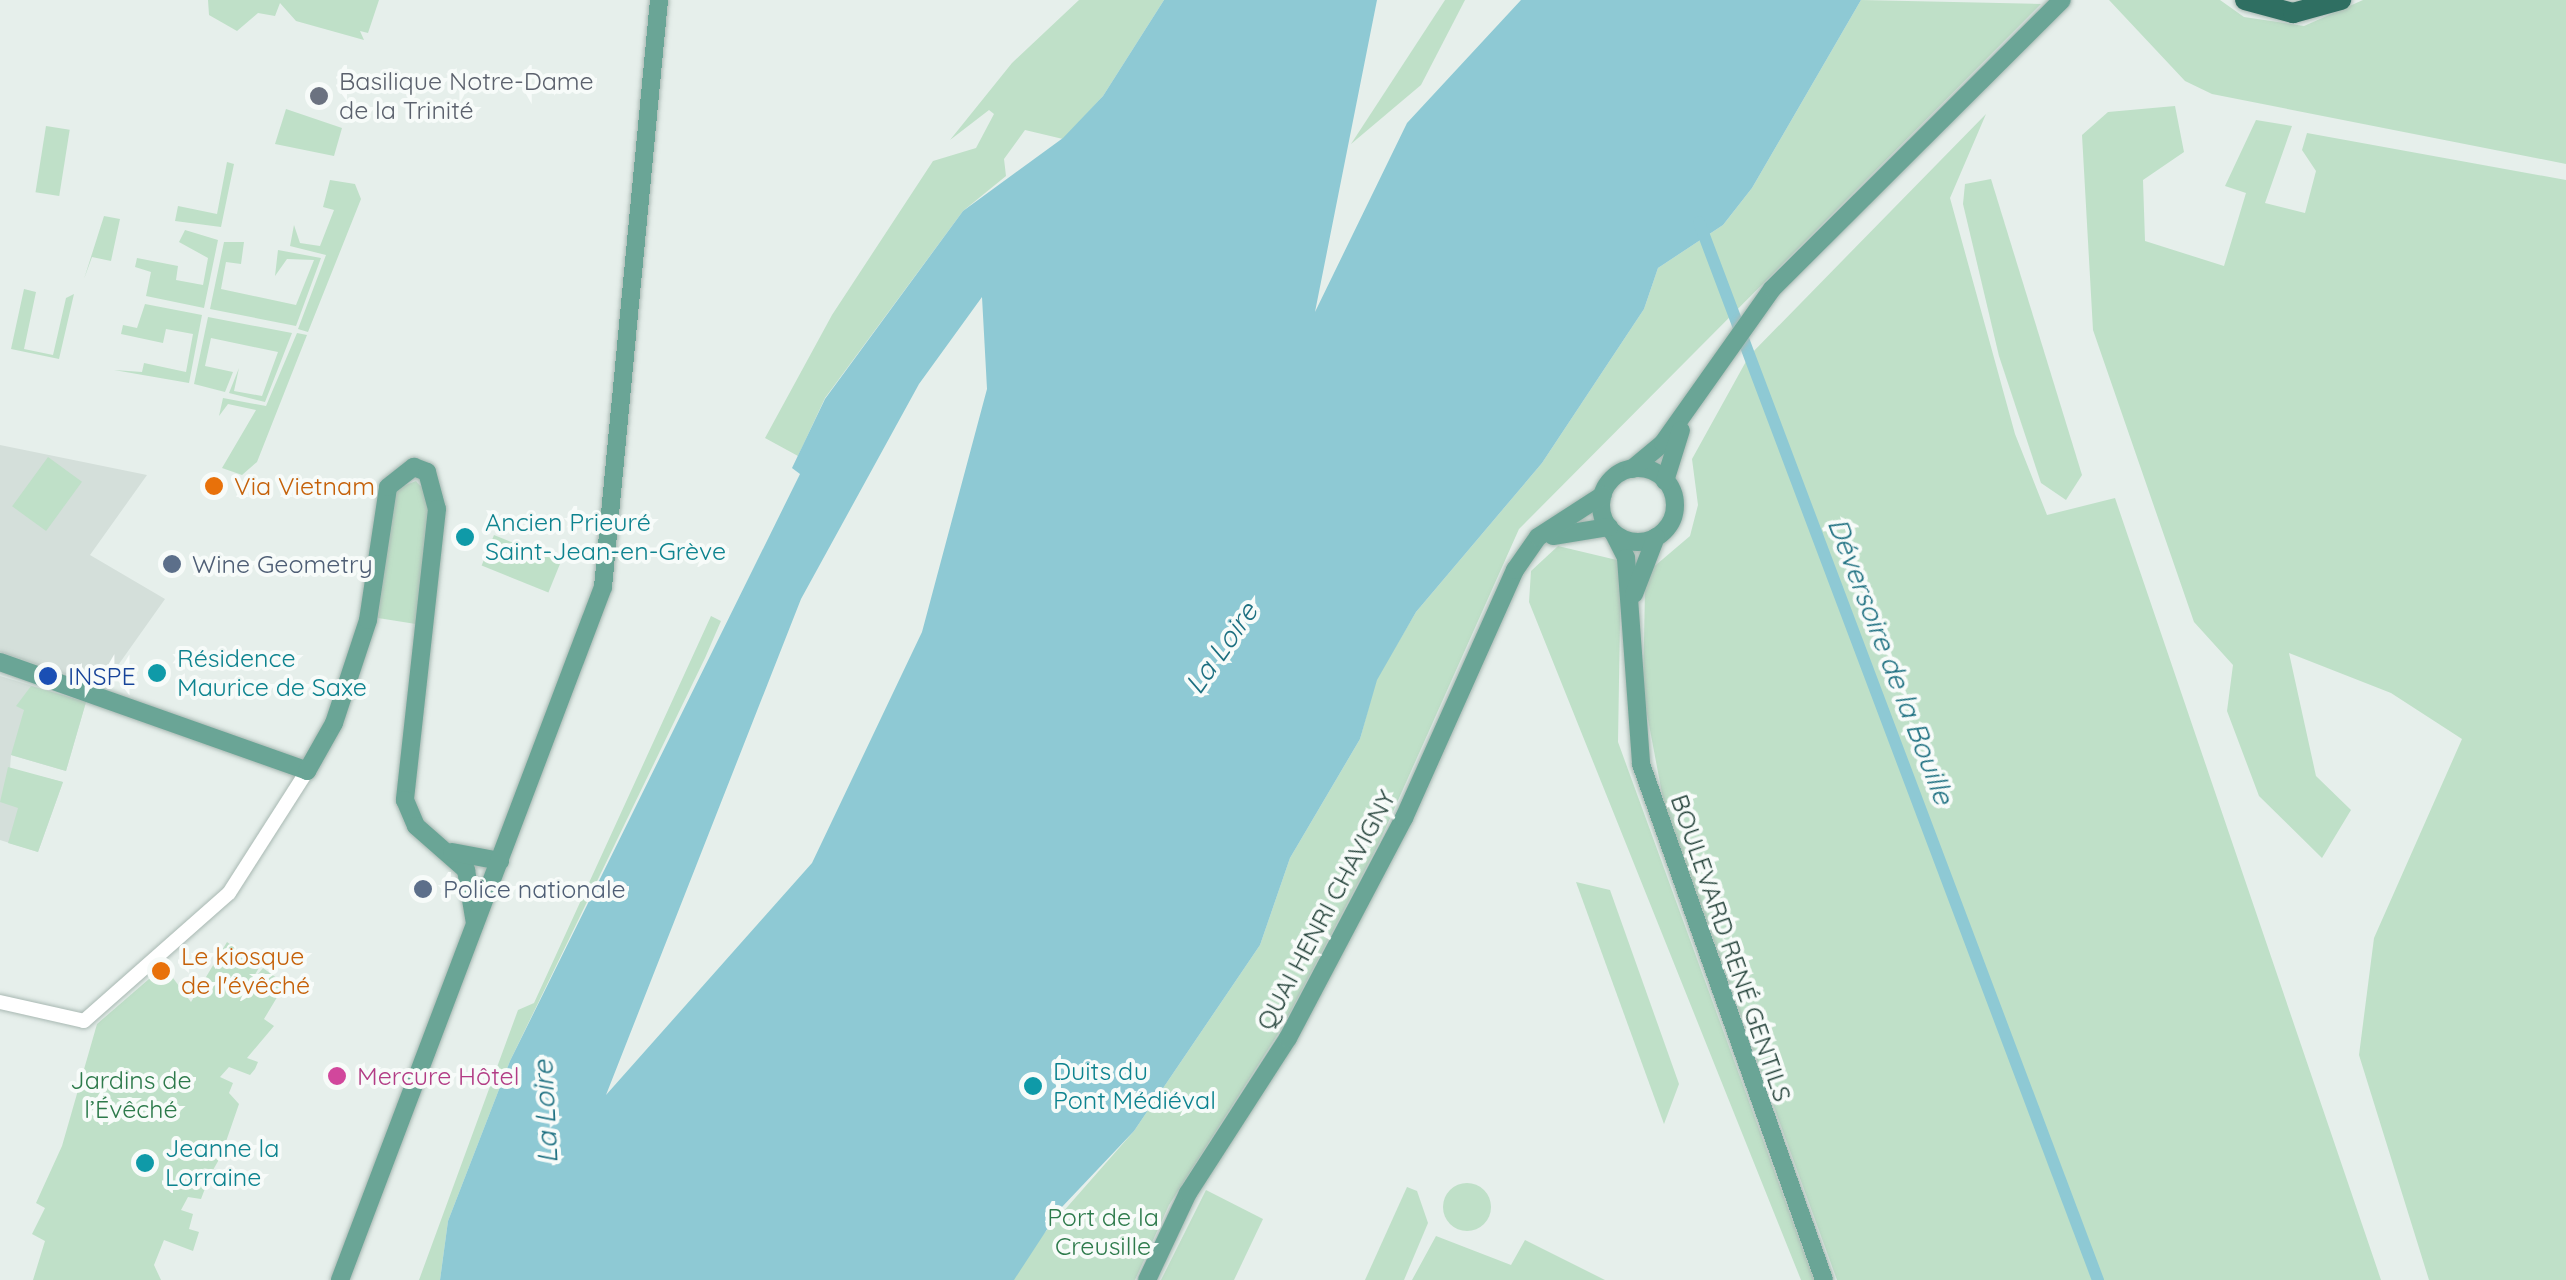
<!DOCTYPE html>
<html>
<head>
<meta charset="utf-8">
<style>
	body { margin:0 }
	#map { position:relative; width:2566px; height:1280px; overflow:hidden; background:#e6efeb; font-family:Quicksand,sans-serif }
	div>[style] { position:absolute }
	.built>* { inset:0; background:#d4dfda }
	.green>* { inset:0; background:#bfe0c8; transform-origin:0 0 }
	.round { border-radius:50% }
	.water>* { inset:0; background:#8ec9d4 }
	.canal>* { height:12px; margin:-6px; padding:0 6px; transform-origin:6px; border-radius:6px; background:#8ec9d4 }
	.roads { filter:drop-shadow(0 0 2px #a8b8b2) drop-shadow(0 0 2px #a8b8b2) }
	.minor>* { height:14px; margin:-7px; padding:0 7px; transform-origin:7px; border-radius:7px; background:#fff }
	.major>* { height:18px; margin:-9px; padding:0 9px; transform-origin:9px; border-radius:9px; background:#6aa596 }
	.major>.ring { margin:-9px; padding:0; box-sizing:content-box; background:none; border:18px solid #6aa596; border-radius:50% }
	.highway>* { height:20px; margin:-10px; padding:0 10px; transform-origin:10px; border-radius:10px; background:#2f6f62 }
	.dots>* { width:28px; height:28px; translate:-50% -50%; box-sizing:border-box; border:5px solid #f7fbf9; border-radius:50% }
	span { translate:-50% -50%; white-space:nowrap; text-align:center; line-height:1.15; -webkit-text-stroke:8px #f7fbf9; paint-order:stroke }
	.worship-label { font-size:25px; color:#5b616d }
	.left { translate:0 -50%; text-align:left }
	.food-label { font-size:25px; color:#c56008 }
	.culture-label { font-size:25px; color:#0d838f }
	.service-label { font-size:25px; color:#4e5e75 }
	.transit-label { font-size:25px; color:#164399 }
	.street-label { font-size:25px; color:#24423a }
	.hotel-label { font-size:25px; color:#b23c85 }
	.park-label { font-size:25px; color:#2d7a4b }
	.water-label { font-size:28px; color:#1c6f80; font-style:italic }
</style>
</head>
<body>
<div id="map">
	<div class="built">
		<div style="clip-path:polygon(0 445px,147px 475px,90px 555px,165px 599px,109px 678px,92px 683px,0 652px)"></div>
		<div style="clip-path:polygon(0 676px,86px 702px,66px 771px,11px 755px,10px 769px,63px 782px,38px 852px,0 840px)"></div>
	</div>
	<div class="green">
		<div style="clip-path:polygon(208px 0,379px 0,368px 33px,360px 31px,364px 40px,296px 21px,280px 3px,275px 16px,258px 13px,237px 31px,209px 15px)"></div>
		<div style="clip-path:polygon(1079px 0,1164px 0,1103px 96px,1063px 139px,1025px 130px,1004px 159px,1006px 176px,963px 211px,825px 398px,798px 456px,765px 438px,832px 315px,933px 161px,976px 148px,994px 114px,989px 110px,950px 140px,1012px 63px)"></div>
		<div style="clip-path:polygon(1445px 0,1465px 0,1421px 85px,1351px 144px)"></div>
		<div style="clip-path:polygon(1861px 0,2041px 4px,1519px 529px,1379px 843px,1283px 1026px,1169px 1205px,1135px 1280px,1003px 1280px,1134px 1131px,1260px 945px,1290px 858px,1360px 739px,1376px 680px,1416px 612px,1542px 463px,1644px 309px,1658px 268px,1723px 225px,1752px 188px)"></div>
		<div style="clip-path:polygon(2109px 0,2220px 0,2244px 17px,2304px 26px,2363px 0,2566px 0,2566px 164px,2212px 94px,2185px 81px)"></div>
		<div style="clip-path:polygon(2175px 106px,2184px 152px,2143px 180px,2145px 241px,2224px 266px,2246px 193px,2225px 186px,2256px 120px,2292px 126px,2265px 203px,2305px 213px,2316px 171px,2302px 150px,2307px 133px,2566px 180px,2566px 1280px,2429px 1280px,2359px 1055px,2374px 938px,2462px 739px,2391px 693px,2289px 653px,2316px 776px,2351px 810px,2322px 858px,2259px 796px,2227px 711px,2233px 665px,2194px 622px,2093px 330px,2082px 135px,2108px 112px)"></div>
		<div style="clip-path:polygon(286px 109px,342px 128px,334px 156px,275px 144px)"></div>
		<div style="clip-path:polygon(1986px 114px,1950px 198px,2015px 434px,2047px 515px,2115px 498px,2381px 1280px,1837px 1280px,1664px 804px,1643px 693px,1645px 588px,1650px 570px,1690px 536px,1698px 505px,1692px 459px,1749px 356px)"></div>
		<div style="left:46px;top:126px;width:24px;height:67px;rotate:9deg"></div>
		<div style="clip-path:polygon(227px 162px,234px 164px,221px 227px,175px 221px,178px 206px,217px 214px)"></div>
		<div style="clip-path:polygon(1991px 179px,2082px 475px,2066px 500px,2041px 483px,1999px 356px,1963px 204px,1965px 184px)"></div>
		<div style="clip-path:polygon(330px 180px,355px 184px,361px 199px,308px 332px,298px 329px,326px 255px,290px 246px,294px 225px,300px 243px,320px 246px,334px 210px,323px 207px)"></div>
		<div style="clip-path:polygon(104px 216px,120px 219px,111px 261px,92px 257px,84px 279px)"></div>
		<div style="clip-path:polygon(185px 230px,218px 240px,204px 308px,146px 296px,151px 272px,135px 267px,137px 258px,178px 266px,176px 280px,203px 285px,208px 258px,179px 242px)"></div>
		<div style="clip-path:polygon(224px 242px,244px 242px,241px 264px,226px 262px,221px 289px,296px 305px,314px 260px,287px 259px,275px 276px,278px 250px,321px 258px,296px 326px,210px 309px)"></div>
		<div style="clip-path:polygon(24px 289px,36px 292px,24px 349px,53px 355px,66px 298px,74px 294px,59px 359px,11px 349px)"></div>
		<div style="clip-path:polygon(145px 304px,202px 315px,189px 383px,114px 370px,142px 372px,144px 363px,186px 372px,193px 334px,166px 329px,163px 343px,121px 334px,123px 325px,137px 328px)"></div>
		<div style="clip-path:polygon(208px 317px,292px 333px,265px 402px,229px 393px,239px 368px,234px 391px,262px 396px,278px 352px,211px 338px,205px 366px,233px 372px,225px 392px,194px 384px)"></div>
		<div style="clip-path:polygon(297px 333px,307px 335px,257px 462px,242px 475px,222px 468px,256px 410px,228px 404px,219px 416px,223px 398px,266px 406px)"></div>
		<div style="left:48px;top:457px;width:42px;height:61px;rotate:36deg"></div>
		<div style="clip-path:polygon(416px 481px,432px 499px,422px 625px,378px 618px,393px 490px)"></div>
		<div style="left:494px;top:535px;width:72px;height:33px;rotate:22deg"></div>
		<div style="clip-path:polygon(1558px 546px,1621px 561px,1618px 742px,1814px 1280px,1801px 1280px,1529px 602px,1531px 571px)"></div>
		<div style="clip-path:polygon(711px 616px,721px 621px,705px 658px,510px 1061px,448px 1221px,440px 1280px,419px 1280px,518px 1010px,534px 1003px)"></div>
		<div style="clip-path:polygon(31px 686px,86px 702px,66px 771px,11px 755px,24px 710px,16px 706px)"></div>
		<div style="clip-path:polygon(8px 767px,63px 782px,38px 852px,8px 843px,18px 808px,0 802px)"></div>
		<div style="clip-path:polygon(1576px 882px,1610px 890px,1679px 1084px,1664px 1124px)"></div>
		<div style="clip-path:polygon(227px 942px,260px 966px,249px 985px,263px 968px,285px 984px,264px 1019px,274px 1026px,247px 1058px,258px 1062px,255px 1069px,250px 1075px,229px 1067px,220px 1077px,233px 1083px,229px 1093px,239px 1104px,221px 1156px,213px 1170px,203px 1168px,211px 1173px,201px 1199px,188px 1197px,181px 1210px,193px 1214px,189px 1229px,199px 1232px,193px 1251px,164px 1240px,154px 1265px,161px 1280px,33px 1280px,45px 1241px,32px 1234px,45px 1208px,36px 1203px,62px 1146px,97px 1024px,164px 966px,191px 1002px)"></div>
		<div class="round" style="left:1443px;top:1183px;width:48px;height:48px"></div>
		<div style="clip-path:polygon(1407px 1187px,1417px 1191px,1428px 1223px,1404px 1280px,1365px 1280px)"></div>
		<div style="clip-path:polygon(1206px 1190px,1263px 1219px,1234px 1280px,1161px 1280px)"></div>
		<div style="clip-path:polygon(1436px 1236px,1511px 1265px,1525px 1240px,1605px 1280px,1412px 1280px)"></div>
	</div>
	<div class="water">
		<div style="clip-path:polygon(evenodd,1164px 0,1377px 0,1315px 312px,1407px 123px,1521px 0,1861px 0,1752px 188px,1723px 225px,1658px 268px,1644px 309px,1542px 463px,1416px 612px,1377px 680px,1360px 739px,1290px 858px,1260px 945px,1134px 1131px,1061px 1208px,1014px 1280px,440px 1280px,448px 1221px,510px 1061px,800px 474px,792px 468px,825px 399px,963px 211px,1063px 138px,1103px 96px,1164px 0,982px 297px,987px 389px,922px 632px,812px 863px,606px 1095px,801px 599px,919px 384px,982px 297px)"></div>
	</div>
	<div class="canal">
		<div style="left:1699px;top:222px;width:1131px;rotate:69.34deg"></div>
	</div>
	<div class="roads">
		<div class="minor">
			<div style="left:0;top:1002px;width:86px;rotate:12.7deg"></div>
			<div style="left:84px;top:1021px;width:193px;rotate:-41.4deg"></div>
			<div style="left:229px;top:893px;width:145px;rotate:-57.4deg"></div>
		</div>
		<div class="major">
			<div class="ring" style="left:1601px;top:468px;width:56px;height:56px"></div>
			<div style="left:1632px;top:469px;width:40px;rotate:-40deg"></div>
			<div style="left:1663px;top:443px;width:189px;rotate:-54.7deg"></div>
			<div style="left:1772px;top:289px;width:409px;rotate:-44.9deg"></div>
			<div style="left:1665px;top:481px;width:53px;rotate:-72.6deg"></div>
			<div style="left:1613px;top:532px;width:29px;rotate:63deg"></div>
			<div style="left:1626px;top:558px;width:207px;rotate:85.8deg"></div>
			<div style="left:1641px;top:764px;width:547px;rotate:70.47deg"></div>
			<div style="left:1553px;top:536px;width:57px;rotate:-9.1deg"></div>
			<div style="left:1634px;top:594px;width:61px;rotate:-68.9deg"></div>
			<div style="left:0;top:662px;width:326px;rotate:19.5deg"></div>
			<div style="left:307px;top:771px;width:55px;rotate:-60.6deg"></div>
			<div style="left:334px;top:723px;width:108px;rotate:-71.7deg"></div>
			<div style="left:368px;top:620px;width:134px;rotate:-81.4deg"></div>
			<div style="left:388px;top:487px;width:33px;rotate:-38deg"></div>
			<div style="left:414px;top:467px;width:14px;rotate:21deg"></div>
			<div style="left:427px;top:472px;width:38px;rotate:75deg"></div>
			<div style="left:437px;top:509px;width:293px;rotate:96.3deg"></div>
			<div style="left:405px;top:800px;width:28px;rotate:67deg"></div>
			<div style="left:416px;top:826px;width:67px;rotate:41.3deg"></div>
			<div style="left:466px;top:870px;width:54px;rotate:80.4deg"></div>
			<div style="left:452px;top:852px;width:49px;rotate:10.6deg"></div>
			<div style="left:340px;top:1280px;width:741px;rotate:-69.22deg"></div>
			<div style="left:603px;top:587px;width:590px;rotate:-84.55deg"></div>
			<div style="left:1147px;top:1280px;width:96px;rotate:-64.8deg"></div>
			<div style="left:1188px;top:1193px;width:184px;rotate:-57.2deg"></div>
			<div style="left:1288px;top:1038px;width:249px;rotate:-62.2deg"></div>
			<div style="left:1404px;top:818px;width:272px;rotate:-65.9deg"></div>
			<div style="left:1515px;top:570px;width:40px;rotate:-55.1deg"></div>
			<div style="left:1538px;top:537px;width:77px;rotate:-32.9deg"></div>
		</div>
		<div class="highway">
			<div style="left:2245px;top:0;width:50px;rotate:15.2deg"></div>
			<div style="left:2293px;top:13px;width:50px;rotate:-15.2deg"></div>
		</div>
	</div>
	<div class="dots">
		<div style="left:319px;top:96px;background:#6b7280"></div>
		<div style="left:214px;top:486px;background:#e8710a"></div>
		<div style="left:465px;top:537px;background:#0f9aa8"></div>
		<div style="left:172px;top:564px;background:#5c6f8a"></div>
		<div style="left:157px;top:673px;background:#0f9aa8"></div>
		<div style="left:48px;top:676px;background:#1a4fb4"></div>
		<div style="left:423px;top:889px;background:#5c6f8a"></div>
		<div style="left:161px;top:971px;background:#e8710a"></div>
		<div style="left:337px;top:1076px;background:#d1479c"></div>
		<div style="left:1033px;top:1086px;background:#0f9aa8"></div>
		<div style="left:145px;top:1163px;background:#0f9aa8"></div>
	</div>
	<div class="worship-label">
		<span class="left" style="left:339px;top:96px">Basilique Notre-Dame<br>de la Trinité</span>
	</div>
	<div class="food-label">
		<span class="left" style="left:234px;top:486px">Via Vietnam</span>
		<span class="left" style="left:181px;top:971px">Le kiosque<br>de l'évêché</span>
	</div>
	<div class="culture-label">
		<span class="left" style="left:485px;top:537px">Ancien Prieuré<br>Saint-Jean-en-Grève</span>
		<span class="left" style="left:177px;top:673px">Résidence<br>Maurice de Saxe</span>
		<span class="left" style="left:1053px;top:1086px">Duits du<br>Pont Médiéval</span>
		<span class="left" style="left:165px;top:1163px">Jeanne la<br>Lorraine</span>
	</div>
	<div class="service-label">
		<span class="left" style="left:192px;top:564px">Wine Geometry</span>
		<span class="left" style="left:443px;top:889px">Police nationale</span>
	</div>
	<div class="transit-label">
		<span class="left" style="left:68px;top:676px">INSPE</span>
	</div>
	<div class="street-label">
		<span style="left:1326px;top:910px;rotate:-62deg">QUAI HENRI CHAVIGNY</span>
		<span style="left:1731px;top:948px;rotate:71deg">BOULEVARD RENÉ GENTILS</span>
	</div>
	<div class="hotel-label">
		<span class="left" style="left:357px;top:1076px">Mercure Hôtel</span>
	</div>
	<div class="park-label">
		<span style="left:131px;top:1095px">Jardins de<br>l’Évêché</span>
		<span style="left:1103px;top:1232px">Port de la<br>Creusille</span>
	</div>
	<div class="water-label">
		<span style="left:1221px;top:648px;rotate:-55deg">La Loire</span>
		<span style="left:1891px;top:661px;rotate:69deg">Déversoire de la Bouille</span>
		<span style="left:545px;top:1112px;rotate:-93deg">La Loire</span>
	</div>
</div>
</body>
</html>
